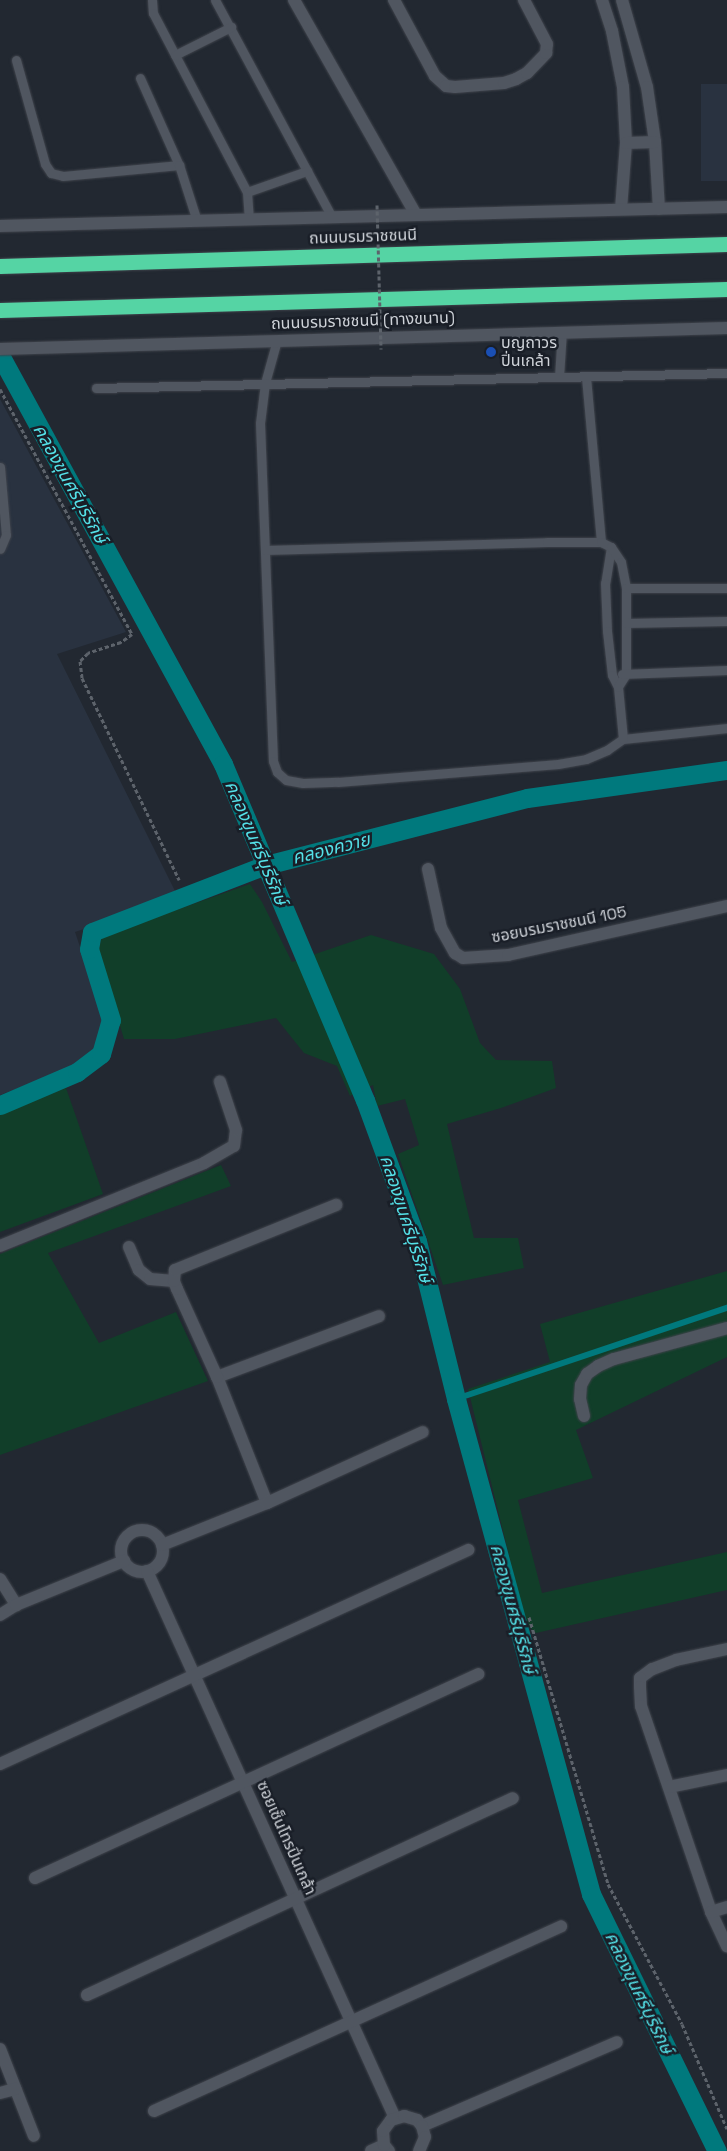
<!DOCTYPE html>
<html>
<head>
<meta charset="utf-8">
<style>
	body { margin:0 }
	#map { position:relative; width:727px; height:2151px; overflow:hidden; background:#222831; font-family:"Space Grotesk","Noto Sans Thai",sans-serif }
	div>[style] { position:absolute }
	.built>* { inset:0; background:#293240; transform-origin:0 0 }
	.green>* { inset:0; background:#113e29 }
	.stream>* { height:5.5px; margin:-2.75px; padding:0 2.75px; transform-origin:2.75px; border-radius:2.75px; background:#00797d }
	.canal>* { height:19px; margin:-9.5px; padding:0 9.5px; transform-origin:9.5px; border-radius:9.5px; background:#00797d }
	.path>* { height:3px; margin-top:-1.5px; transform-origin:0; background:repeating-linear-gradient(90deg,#5d636b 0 4px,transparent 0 6.5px) }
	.roads { filter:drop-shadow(0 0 1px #3f434b) drop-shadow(0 0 1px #3f434b) }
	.lane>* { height:9px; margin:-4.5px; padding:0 4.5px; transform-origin:4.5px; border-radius:4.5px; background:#505660 }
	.street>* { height:12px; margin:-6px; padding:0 6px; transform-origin:6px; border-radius:6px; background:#505660 }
	.street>.ring { margin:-6px; padding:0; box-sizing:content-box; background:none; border:12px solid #505660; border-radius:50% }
	.secondary>* { height:12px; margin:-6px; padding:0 6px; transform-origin:6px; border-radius:6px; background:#505660 }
	.highway>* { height:15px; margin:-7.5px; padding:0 7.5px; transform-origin:7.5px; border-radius:7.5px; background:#55d4a4 }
	.path-bridge>* { height:3px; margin-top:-1.5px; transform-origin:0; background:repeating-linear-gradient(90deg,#5d636b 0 4px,transparent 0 6.5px) }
	.dots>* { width:14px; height:14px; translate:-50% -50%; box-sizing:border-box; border:2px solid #191e27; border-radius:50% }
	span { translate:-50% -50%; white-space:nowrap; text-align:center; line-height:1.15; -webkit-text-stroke:5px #191e27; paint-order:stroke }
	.street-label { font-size:16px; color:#cfd3d9 }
	.poi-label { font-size:16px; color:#cfd3d9 }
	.left { translate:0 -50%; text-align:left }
	.water-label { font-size:18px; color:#54e0e7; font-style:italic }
</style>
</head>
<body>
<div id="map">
	<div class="built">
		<div style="left:701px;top:84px;width:26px;height:97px"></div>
		<div style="clip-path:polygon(0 399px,126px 632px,57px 654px,178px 897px,75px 932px,106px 1024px,99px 1047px,81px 1064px,0 1095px)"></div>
	</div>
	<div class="green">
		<div style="clip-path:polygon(250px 884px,262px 902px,292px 962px,371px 935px,434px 954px,460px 989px,480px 1043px,496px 1060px,552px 1061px,556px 1088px,501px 1108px,447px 1124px,474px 1238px,518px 1238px,524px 1268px,443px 1285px,398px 1154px,419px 1145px,405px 1099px,377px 1106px,373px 1085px,350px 1096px,337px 1066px,304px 1053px,276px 1018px,175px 1039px,124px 1039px,98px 953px,102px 936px)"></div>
		<div style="clip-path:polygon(66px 1088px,103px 1194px,0 1232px,0 1114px)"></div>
		<div style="clip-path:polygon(221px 1165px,231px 1186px,48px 1253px,99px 1343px,176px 1312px,208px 1381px,0 1455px,0 1254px)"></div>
		<div style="clip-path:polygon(727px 1271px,727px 1357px,576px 1430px,593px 1478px,518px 1500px,542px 1593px,727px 1552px,727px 1590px,536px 1633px,526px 1624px,468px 1389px,550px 1362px,540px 1324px)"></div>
	</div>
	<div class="stream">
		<div style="left:456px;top:1399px;width:286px;rotate:-18.6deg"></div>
	</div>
	<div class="canal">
		<div style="left:0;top:355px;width:466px;rotate:61.4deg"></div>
		<div style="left:223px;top:764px;width:365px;rotate:67.1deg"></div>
		<div style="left:365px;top:1100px;width:150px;rotate:69.8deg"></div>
		<div style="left:417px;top:1241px;width:163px;rotate:76.1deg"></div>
		<div style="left:456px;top:1399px;width:513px;rotate:74.74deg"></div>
		<div style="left:591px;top:1894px;width:286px;rotate:63.9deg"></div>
		<div style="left:0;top:1105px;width:84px;rotate:-23.2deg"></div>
		<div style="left:77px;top:1072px;width:30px;rotate:-37deg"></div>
		<div style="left:101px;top:1054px;width:35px;rotate:-74deg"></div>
		<div style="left:111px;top:1020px;width:74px;rotate:-107.2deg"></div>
		<div style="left:89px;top:949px;width:17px;rotate:-80deg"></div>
		<div style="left:92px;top:932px;width:186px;rotate:-21.1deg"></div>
		<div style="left:266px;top:865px;width:269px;rotate:-14.4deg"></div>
		<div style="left:527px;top:798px;width:202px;rotate:-8deg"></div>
	</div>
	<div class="path">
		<div style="left:0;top:389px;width:278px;rotate:61.7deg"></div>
		<div style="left:132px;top:634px;width:14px;rotate:144deg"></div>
		<div style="left:121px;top:642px;width:35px;rotate:162deg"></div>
		<div style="left:88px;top:653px;width:11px;rotate:135deg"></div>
		<div style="left:80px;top:661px;width:17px;rotate:83deg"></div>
		<div style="left:82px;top:678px;width:224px;rotate:64.3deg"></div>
		<div style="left:529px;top:1617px;width:278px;rotate:73.5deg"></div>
		<div style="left:608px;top:1884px;width:158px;rotate:62.1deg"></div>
		<div style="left:682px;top:2024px;width:114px;rotate:66.8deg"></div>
	</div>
	<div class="roads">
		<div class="lane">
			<div style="left:152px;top:0;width:13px;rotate:86deg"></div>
			<div style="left:153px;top:13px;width:202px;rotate:62.3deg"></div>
			<div style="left:247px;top:192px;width:27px;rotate:86deg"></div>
			<div style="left:215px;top:0;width:247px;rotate:61.7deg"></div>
			<div style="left:175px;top:55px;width:63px;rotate:-26.6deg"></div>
			<div style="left:16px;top:60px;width:108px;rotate:74.4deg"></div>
			<div style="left:45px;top:164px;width:11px;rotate:56deg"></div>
			<div style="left:51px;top:173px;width:12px;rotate:14deg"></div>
			<div style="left:63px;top:176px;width:117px;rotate:-5.4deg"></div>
			<div style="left:140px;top:78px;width:95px;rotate:65.9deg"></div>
			<div style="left:179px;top:165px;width:59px;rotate:72.2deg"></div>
			<div style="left:247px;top:192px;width:64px;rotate:-19.3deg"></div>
			<div style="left:277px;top:340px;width:45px;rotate:105.6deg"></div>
			<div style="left:265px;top:383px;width:40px;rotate:97.1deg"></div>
			<div style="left:260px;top:423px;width:338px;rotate:87.8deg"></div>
			<div style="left:273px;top:761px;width:12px;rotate:70deg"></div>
			<div style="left:277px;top:772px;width:12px;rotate:42deg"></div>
			<div style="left:286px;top:780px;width:17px;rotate:10deg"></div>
			<div style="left:303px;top:783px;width:35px;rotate:-2deg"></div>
			<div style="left:338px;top:782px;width:221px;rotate:-4.7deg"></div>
			<div style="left:558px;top:764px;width:28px;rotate:-10deg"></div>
			<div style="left:586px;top:759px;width:23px;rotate:-23deg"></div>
			<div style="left:607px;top:750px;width:19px;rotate:-35deg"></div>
			<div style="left:623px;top:739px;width:105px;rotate:-6deg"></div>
			<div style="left:559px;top:377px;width:46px;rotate:-86.3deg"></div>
			<div style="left:586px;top:377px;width:166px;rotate:84.8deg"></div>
			<div style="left:96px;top:388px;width:631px;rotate:-1.36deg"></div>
			<div style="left:0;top:467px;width:68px;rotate:85deg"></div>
			<div style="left:6px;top:535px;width:15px;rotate:113deg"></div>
			<div style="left:611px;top:547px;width:36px;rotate:99deg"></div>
			<div style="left:605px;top:583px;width:48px;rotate:87.6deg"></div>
			<div style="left:607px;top:631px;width:44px;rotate:83.5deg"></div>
			<div style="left:612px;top:675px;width:13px;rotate:63deg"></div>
			<div style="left:618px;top:687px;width:52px;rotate:84.5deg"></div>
			<div style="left:265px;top:550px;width:282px;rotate:-1.6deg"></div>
			<div style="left:547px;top:542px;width:54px"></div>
			<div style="left:601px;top:542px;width:11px;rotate:27deg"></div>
			<div style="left:611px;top:547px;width:18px;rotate:56deg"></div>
			<div style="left:621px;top:562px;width:26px;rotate:79deg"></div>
			<div style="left:626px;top:588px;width:86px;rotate:90deg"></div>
			<div style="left:626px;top:674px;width:15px;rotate:122deg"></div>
			<div style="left:626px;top:588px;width:101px"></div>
			<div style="left:626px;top:623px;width:101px;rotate:-1.1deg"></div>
			<div style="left:622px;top:674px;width:105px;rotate:-2.2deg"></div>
		</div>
		<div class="street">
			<div style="left:294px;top:0;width:247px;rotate:60.4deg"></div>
			<div style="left:394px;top:0;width:86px;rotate:61.7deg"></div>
			<div style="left:435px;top:76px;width:15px;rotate:42deg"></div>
			<div style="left:446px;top:86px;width:9px;rotate:6deg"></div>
			<div style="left:455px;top:87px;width:49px;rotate:-4.7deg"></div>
			<div style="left:504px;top:83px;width:13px;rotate:-18deg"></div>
			<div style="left:516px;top:79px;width:13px;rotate:-29deg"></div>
			<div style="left:527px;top:73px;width:28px;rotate:-46deg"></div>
			<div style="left:546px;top:53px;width:9px;rotate:-84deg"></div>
			<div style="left:547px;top:44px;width:50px;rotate:-117.6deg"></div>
			<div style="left:602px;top:0;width:33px;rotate:72deg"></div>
			<div style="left:612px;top:31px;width:57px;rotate:78.9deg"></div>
			<div style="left:623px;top:87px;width:56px;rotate:86.9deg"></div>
			<div style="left:626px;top:143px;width:66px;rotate:94.3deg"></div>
			<div style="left:622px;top:0;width:91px;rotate:74deg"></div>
			<div style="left:647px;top:87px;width:56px;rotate:81.7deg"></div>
			<div style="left:655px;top:142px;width:67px;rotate:86.6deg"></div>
			<div style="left:626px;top:143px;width:29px;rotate:-2deg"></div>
			<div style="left:428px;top:869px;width:60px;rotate:77.6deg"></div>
			<div style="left:441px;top:928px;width:29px;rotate:61deg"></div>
			<div style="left:455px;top:953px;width:9px;rotate:32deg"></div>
			<div style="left:463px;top:958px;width:45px;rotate:-3.8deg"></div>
			<div style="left:508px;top:955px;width:224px;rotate:-12.6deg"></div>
			<div style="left:0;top:1246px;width:220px;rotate:-22.1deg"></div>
			<div style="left:204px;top:1163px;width:34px;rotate:-30deg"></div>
			<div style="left:234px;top:1146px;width:16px;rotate:-83deg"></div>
			<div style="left:236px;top:1130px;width:51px;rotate:-108.4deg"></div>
			<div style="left:129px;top:1247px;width:25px;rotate:67deg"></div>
			<div style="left:139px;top:1270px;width:14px;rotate:39deg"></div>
			<div style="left:150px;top:1279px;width:24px;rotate:5deg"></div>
			<div style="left:217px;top:1377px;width:173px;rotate:-20.6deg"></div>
			<div style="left:584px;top:1416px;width:17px;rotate:-103deg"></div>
			<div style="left:580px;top:1399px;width:14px;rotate:-86deg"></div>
			<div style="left:581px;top:1385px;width:13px;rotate:-61deg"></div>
			<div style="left:587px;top:1374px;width:14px;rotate:-36deg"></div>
			<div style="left:598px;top:1366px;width:17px;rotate:-24deg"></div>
			<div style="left:614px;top:1359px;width:117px;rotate:-15.3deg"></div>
			<div style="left:267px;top:1503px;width:136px;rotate:-111.6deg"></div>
			<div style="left:217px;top:1377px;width:97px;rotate:-114.4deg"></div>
			<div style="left:177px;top:1289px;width:9px;rotate:-111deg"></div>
			<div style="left:174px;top:1281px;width:11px;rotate:-85deg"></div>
			<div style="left:175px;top:1270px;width:174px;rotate:-22deg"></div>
			<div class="ring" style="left:121px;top:1530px;width:30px;height:30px"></div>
			<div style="left:162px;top:1545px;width:113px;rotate:-21.8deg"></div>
			<div style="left:267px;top:1503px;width:171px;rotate:-24.5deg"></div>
			<div style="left:147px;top:1571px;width:601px;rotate:65.61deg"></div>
			<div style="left:0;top:1579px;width:31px;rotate:58deg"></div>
			<div style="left:0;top:1615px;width:19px;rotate:-32deg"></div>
			<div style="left:16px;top:1605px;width:117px;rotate:-22.2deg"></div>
			<div style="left:727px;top:1649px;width:52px;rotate:167.8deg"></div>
			<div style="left:676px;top:1660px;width:26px;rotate:159deg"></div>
			<div style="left:652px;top:1669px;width:15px;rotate:143deg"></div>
			<div style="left:640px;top:1678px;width:9px;rotate:90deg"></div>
			<div style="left:640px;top:1687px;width:19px;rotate:87deg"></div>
			<div style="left:641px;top:1706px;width:218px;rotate:71.2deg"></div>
			<div style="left:711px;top:1912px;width:38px;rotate:65deg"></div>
			<div style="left:0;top:1764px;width:515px;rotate:-24.57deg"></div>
			<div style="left:669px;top:1787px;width:59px;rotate:-11.7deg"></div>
			<div style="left:35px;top:1878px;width:488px;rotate:-24.7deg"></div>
			<div style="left:711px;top:1912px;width:17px;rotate:-17deg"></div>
			<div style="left:87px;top:1995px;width:469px;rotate:-24.8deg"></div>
			<div style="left:0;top:2049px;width:93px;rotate:68.7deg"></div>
			<div style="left:0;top:2093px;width:16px;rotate:-15deg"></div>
			<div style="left:154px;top:2111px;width:447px;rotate:-24.4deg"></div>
			<div style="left:422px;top:2126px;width:212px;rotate:-23.3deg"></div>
			<div style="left:371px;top:2151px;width:14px;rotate:-25deg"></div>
			<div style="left:389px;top:2151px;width:8px;rotate:-130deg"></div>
			<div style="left:384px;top:2145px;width:14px;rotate:-94deg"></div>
			<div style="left:383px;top:2131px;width:14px;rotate:-54deg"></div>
			<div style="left:391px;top:2120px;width:14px;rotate:-17deg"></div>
			<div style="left:404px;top:2116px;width:14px;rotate:17deg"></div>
			<div style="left:417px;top:2120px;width:8px;rotate:50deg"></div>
			<div style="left:422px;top:2126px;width:11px;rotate:75deg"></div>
			<div style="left:425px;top:2137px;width:15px;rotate:113deg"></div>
		</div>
		<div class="secondary">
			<div style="left:0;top:226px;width:727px;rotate:-1.5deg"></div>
			<div style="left:0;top:349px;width:727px;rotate:-1.65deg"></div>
		</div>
		<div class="highway">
			<div style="left:0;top:266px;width:727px;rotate:-1.73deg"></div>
			<div style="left:0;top:310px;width:727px;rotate:-1.65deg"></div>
		</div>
	</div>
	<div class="path-bridge">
		<div style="left:377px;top:205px;width:144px;rotate:88.4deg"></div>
	</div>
	<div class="dots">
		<div style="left:491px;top:352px;background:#1a4fb4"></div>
	</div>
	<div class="street-label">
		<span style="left:363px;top:237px;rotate:-2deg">ถนนบรมราชชนนี</span>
		<span style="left:363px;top:321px;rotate:-2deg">ถนนบรมราชชนนี (ทางขนาน)</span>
		<span style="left:559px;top:925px;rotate:-11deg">ซอยบรมราชชนนี 105</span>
		<span style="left:286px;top:1838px;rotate:66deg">ซอยเซ็นโทรปิ่นเกล้า</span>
	</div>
	<div class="poi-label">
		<span class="left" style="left:501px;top:352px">บุญถาวร<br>ปิ่นเกล้า</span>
	</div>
	<div class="water-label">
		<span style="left:70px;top:484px;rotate:61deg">คลองขุนศรีบุรีรักษ์</span>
		<span style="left:256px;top:843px;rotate:67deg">คลองขุนศรีบุรีรักษ์</span>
		<span style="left:331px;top:849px;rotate:-14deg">คลองควาย</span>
		<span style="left:406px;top:1219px;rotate:72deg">คลองขุนศรีบุรีรักษ์</span>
		<span style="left:513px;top:1609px;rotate:75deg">คลองขุนศรีบุรีรักษ์</span>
		<span style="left:639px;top:1993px;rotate:64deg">คลองขุนศรีบุรีรักษ์</span>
	</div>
</div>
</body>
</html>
